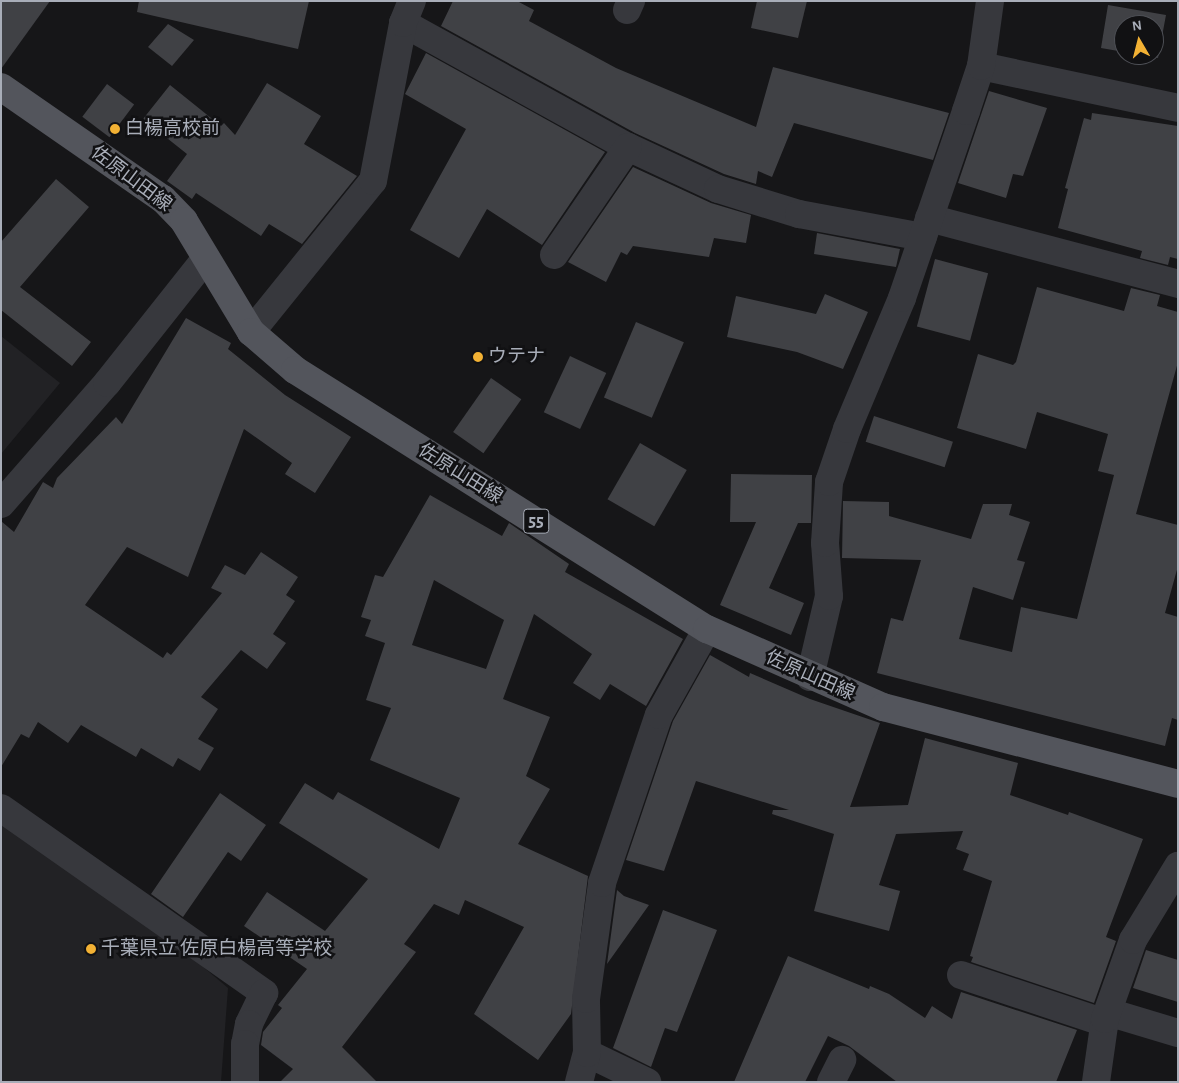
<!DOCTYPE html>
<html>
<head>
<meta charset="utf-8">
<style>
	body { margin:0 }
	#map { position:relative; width:1179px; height:1083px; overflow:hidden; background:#161618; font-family:"Alegreya Sans","Noto Sans JP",sans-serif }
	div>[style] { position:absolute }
	.built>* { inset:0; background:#222225 }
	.building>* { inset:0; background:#404145; transform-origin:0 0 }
	.minor>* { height:28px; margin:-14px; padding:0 14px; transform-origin:14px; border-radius:14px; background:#37383d }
	.major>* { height:28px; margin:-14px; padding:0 14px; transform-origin:14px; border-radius:14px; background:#53555c }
	.dots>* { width:14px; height:14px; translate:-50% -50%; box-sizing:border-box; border:2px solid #111113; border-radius:50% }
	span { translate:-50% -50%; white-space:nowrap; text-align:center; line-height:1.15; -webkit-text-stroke:5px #111113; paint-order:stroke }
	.shield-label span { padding:1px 4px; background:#111113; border:1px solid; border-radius:4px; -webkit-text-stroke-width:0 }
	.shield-label { font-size:18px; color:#a8adb8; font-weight:700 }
	.poi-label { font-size:19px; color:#a8adb8 }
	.left { translate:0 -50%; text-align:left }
	.street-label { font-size:19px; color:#a8adb8 }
	.frame { position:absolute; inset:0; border:2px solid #a8adb8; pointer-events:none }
	.north { position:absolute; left:1114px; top:15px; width:50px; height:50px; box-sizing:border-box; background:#111113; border:1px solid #4d4f55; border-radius:50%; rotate:352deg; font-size:14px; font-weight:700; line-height:20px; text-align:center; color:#a8adb8 }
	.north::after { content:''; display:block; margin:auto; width:18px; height:22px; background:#f2b134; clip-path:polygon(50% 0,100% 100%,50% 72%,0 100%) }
</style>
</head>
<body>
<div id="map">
	<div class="built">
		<div style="clip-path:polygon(1px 336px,60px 383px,1px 454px)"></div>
		<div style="clip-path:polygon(1px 817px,135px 909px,228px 988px,221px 1082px,1px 1082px)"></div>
	</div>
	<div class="building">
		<div style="clip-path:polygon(1px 1px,50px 1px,1px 69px)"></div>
		<div style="clip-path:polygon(139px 1px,309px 1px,298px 49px,137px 12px)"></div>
		<div style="clip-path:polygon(453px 1px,517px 1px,534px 10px,529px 21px,616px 68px,756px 127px,773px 67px,949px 113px,933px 160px,794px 123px,772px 177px,758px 171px,756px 184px,724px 174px,635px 133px,441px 26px)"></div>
		<div style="clip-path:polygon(757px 1px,807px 1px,798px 38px,751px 28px)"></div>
		<div style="clip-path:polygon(1108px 5px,1166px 15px,1158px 58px,1140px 55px,1154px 55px,1154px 25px,1124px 25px,1124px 52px,1101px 48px)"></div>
		<div style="clip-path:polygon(168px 24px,194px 40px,172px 66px,148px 47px)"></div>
		<div style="clip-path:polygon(426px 53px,605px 152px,542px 245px,487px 209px,459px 258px,410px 230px,466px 129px,405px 94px)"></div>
		<div style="clip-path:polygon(267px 83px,321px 116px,304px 144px,357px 176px,302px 244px,269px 224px,261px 236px,196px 193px,192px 199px,167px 181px,187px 154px,143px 119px,170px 85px,221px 126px,224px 123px,235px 135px)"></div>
		<div style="left:107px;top:84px;width:34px;height:41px;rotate:37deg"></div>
		<div style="clip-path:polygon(989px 91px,1047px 108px,1023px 176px,1013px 174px,1006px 198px,958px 183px)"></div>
		<div style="clip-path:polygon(1092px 113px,1178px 126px,1178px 259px,1170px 257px,1168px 265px,1140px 258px,1142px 251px,1058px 228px,1068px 189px,1065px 188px,1084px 118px,1091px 120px)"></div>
		<div style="clip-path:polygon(633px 167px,711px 203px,751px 215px,746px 243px,714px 238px,709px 257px,633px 246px,627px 255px,621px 252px,606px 282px,568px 262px)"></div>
		<div style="clip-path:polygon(56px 179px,89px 207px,20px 287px,91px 342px,72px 366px,1px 310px,1px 242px)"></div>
		<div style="clip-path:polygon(817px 233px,900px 249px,896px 267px,814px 254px)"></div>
		<div style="left:935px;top:259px;width:55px;height:70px;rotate:15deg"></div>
		<div style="clip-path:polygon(1037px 287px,1124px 311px,1131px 288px,1160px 295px,1157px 306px,1178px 312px,1178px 362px,1136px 514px,1178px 525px,1178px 566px,1165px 613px,1178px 617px,1178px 720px,1172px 718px,1165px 746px,877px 673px,891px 618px,903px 621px,921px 560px,842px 558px,843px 501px,889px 502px,889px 516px,971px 539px,983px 504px,1012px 504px,1009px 515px,1030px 522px,1017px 560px,1025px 562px,1013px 600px,973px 587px,959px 639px,1012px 652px,1021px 607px,1077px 619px,1114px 475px,1098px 471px,1108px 434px,1037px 412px,1026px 449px,957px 428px,978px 354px,1013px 365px,1016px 362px)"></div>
		<div style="clip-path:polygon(825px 294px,868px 312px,843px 369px,797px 352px,727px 337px,736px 296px,816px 314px)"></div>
		<div style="clip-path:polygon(186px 318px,231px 343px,228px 349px,285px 395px,351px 437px,315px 493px,285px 474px,292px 463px,244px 429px,188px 577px,127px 547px,85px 605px,163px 658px,167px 652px,171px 655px,222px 593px,211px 588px,225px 565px,245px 575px,261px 552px,298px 577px,286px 595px,295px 601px,273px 634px,286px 643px,267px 669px,241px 650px,201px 697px,218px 709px,198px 739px,214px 748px,200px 771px,178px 758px,173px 767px,141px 748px,136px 757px,81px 725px,68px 743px,38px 722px,29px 738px,21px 734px,1px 767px,1px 521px,14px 532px,43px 482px,53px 488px,57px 478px,116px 417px,122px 424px)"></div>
		<div style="left:636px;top:322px;width:52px;height:82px;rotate:23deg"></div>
		<div style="left:570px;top:356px;width:40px;height:62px;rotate:25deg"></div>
		<div style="left:491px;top:378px;width:37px;height:66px;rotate:35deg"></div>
		<div style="left:874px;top:416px;width:83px;height:27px;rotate:18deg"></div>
		<div style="left:640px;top:443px;width:54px;height:65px;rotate:30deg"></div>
		<div style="clip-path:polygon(731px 474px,812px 475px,811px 523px,798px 523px,769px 588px,804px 603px,791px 635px,720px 605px,756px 522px,730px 522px)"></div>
		<div style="clip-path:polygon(evenodd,430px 495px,502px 536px,509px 523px,569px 564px,565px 572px,683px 639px,646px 706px,610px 684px,600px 700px,573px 683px,592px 654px,534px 614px,503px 699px,550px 717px,526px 776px,550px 789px,518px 844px,588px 876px,571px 1014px,538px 1060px,474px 1014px,524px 927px,465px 900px,459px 915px,434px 904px,404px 944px,416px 952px,342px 1047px,377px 1082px,280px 1082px,293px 1069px,261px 1045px,263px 1032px,282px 1008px,278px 1005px,307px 969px,244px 926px,267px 892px,325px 931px,368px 879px,279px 823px,305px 783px,333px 800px,338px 792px,439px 849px,460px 798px,370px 760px,391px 708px,366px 700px,385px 643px,365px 636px,371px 620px,361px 617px,375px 575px,383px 577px,430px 495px,434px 580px,504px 620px,486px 669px,412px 645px,434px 580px)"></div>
		<div style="clip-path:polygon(710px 655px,749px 677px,750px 673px,810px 699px,880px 723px,850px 807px,908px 805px,925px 738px,1018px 763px,1010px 795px,1068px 815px,1069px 812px,1143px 839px,1106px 937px,1116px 941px,1094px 1003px,971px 962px,973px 957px,970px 956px,992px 881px,963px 870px,969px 854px,956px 849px,963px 831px,896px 834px,879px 885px,900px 891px,889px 931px,814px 911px,834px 834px,772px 814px,773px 810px,789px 810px,696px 781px,664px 871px,626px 860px,673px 721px)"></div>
		<div style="clip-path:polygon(220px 793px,266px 825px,241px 861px,228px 852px,183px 917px,151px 894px)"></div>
		<div style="clip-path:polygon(617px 890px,624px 896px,649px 905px,607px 964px)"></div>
		<div style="clip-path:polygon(663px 910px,717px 930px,677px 1032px,665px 1028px,651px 1067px,613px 1048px)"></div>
		<div style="clip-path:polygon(1146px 950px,1178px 960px,1178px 1002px,1133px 988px)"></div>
		<div style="clip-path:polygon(788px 956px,869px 989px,870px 986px,889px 994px,925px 1018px,932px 1006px,952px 1019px,961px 992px,1077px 1030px,1056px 1082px,897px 1082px,849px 1046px,828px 1036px,805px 1082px,734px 1082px)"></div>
	</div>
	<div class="minor">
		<div style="left:627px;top:10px;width:10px;rotate:-66deg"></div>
		<div style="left:403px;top:23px;width:257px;rotate:28.9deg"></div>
		<div style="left:628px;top:147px;width:99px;rotate:25deg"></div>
		<div style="left:718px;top:189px;width:85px;rotate:17.2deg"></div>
		<div style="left:799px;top:214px;width:126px;rotate:10.5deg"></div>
		<div style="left:981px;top:66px;width:201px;rotate:12deg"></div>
		<div style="left:929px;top:218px;width:258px;rotate:14.8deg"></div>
		<div style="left:554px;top:255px;width:131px;rotate:-55.6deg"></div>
		<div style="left:251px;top:332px;width:194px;rotate:-51.1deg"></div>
		<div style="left:373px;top:181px;width:161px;rotate:-79.2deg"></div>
		<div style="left:403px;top:23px;width:24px;rotate:-68deg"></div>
		<div style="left:1px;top:504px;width:161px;rotate:-48.8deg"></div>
		<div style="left:107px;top:383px;width:159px;rotate:-51.6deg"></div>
		<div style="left:810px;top:677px;width:83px;rotate:-76.8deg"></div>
		<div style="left:829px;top:596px;width:53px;rotate:-94.3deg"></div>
		<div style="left:825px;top:543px;width:61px;rotate:-86.2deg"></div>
		<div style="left:829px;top:482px;width:56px;rotate:-71.2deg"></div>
		<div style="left:847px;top:429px;width:142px;rotate:-67.2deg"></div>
		<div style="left:902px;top:298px;width:198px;rotate:-71.1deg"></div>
		<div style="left:966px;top:111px;width:47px;rotate:-71.6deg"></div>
		<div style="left:981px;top:66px;width:66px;rotate:-82.1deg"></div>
		<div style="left:1px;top:808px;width:322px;rotate:35.1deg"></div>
		<div style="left:264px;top:993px;width:34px;rotate:116deg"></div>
		<div style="left:249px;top:1024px;width:20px;rotate:101deg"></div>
		<div style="left:245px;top:1044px;width:38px;rotate:90deg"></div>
		<div style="left:961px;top:975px;width:152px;rotate:18.4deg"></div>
		<div style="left:1105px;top:1023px;width:11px;rotate:-75deg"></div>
		<div style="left:1108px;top:1012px;width:73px;rotate:16.7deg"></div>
		<div style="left:587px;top:1053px;width:67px;rotate:25.8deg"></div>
		<div style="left:579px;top:1082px;width:30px;rotate:-75deg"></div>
		<div style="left:587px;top:1053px;width:54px;rotate:-91.1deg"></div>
		<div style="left:586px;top:999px;width:117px;rotate:-82.1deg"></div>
		<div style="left:602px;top:883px;width:177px;rotate:-71.3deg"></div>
		<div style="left:659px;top:715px;width:98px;rotate:-60.8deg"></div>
		<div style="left:831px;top:1082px;width:25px;rotate:-63deg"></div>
		<div style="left:1096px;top:1082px;width:64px;rotate:-81.9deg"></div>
		<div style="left:1105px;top:1019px;width:84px;rotate:-70.5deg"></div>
		<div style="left:1133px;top:940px;width:87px;rotate:-58.7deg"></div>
	</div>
	<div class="major">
		<div style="left:1px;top:87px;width:197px;rotate:34.7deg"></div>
		<div style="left:163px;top:199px;width:30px;rotate:46deg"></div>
		<div style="left:184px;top:221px;width:130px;rotate:58.9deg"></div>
		<div style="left:251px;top:332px;width:58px;rotate:40.8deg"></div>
		<div style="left:295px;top:370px;width:487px;rotate:32.2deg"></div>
		<div style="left:707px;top:629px;width:193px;rotate:23.9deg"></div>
		<div style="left:883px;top:707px;width:305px;rotate:14.6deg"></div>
	</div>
	<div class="dots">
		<div style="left:115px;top:129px;background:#f2b134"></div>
		<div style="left:478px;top:357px;background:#f2b134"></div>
		<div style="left:91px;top:949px;background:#f2b134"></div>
	</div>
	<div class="shield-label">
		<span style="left:536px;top:521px">55</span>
	</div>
	<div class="poi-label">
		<span class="left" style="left:125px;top:129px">白楊高校前</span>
		<span class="left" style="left:488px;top:357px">ウテナ</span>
		<span class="left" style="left:101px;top:949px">千葉県立 佐原白楊高等学校</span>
	</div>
	<div class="street-label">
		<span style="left:131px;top:179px;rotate:37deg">佐原山田線</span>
		<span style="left:460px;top:474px;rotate:32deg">佐原山田線</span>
		<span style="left:810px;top:676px;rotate:24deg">佐原山田線</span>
	</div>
	<div class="frame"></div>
	<div class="north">N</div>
</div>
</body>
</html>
